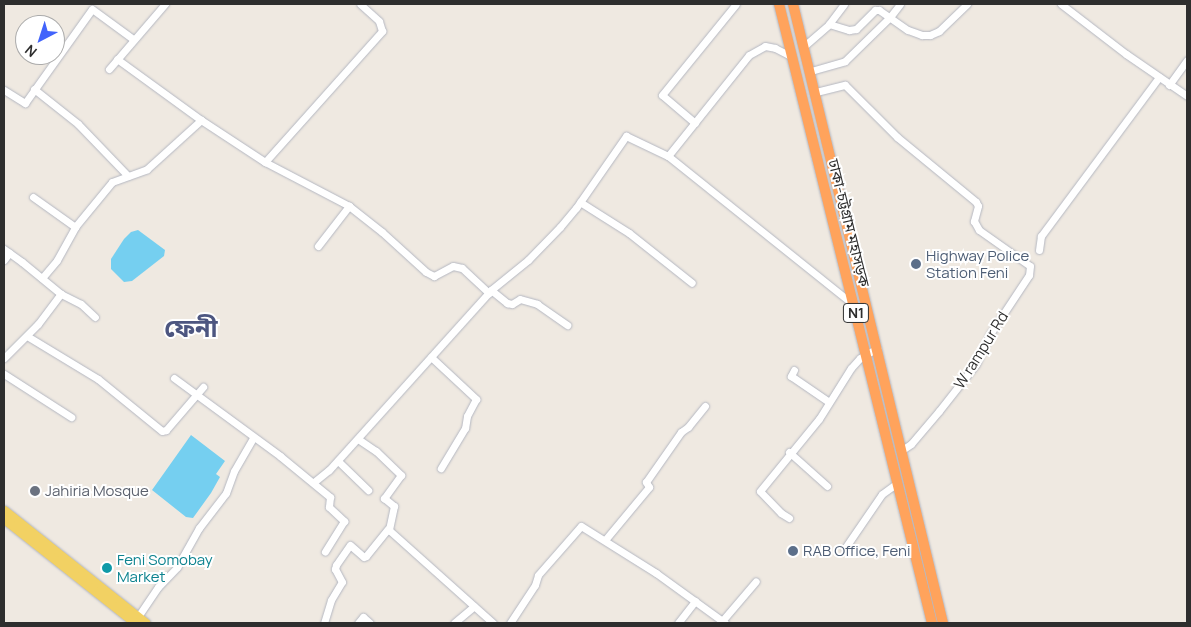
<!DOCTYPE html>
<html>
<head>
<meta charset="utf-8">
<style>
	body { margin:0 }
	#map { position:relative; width:1191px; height:627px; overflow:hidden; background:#efe9e1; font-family:Manrope,"Noto Sans Bengali",sans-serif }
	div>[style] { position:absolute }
	.water>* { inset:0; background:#75cff0 }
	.roads { filter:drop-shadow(0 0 1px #b4b7c1) drop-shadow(0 0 1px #b4b7c1) }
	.minor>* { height:7px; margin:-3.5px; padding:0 3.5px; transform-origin:3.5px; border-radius:3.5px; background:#fff }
	.major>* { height:9px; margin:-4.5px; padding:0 4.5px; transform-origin:4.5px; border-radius:4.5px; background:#f2d163 }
	.highway>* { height:10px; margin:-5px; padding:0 5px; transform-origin:5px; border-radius:5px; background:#ffa35c }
	.dots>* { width:14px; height:14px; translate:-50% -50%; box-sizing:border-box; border:2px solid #fff; border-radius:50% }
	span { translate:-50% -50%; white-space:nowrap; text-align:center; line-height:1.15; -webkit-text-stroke:4px #fff; paint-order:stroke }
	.shield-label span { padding:1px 4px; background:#fff; border:1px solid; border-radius:4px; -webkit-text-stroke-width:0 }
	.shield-label { font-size:14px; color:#2e2e2e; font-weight:700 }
	.street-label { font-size:15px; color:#2e2e2e }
	.service-label { font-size:15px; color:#4e5e75 }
	.left { translate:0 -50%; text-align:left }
	.worship-label { font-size:15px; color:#5b616d }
	.culture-label { font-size:15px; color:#0d838f }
	.town-label { font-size:25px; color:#4d5680; font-weight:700 }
	.frame { position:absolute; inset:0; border:5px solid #2e2e2e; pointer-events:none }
	.north { position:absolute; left:15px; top:15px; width:50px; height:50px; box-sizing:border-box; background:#fff; border:1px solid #ababab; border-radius:50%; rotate:220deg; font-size:14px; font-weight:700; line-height:20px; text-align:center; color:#2e2e2e }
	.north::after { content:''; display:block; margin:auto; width:18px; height:22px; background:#4264fb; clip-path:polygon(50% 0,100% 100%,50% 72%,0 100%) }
</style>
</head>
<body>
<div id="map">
	<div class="water">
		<div style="clip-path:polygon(138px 230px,165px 250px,164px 256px,132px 281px,124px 282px,111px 269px,111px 259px,124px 239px,131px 232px)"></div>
		<div style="clip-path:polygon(191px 435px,225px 461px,216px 474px,220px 477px,211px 493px,193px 518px,186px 517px,152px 490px)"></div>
	</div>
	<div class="roads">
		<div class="minor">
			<div style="left:1061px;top:4px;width:82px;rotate:37.6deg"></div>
			<div style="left:1126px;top:54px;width:74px;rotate:34.5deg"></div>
			<div style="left:829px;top:24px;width:25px;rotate:-53deg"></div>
			<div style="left:803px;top:47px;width:35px;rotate:-41deg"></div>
			<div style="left:829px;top:24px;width:21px;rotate:17deg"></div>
			<div style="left:849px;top:30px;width:7px;rotate:-8deg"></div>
			<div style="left:856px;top:29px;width:27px;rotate:-45deg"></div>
			<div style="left:875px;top:10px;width:4px"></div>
			<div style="left:879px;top:10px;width:35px;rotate:35deg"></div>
			<div style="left:908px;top:30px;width:15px;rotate:20deg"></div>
			<div style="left:922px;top:35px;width:8px"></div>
			<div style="left:930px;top:35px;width:10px;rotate:-24deg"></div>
			<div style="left:939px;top:31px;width:39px;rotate:-44deg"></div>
			<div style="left:117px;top:59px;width:104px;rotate:36deg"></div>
			<div style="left:201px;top:120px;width:77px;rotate:33.3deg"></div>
			<div style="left:265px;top:162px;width:95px;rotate:27.6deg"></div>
			<div style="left:349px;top:206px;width:42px;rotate:38.2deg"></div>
			<div style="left:382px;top:232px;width:59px;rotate:42.3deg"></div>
			<div style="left:426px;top:272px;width:9px;rotate:27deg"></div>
			<div style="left:434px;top:276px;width:21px;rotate:-28deg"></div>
			<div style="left:453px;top:266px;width:9px;rotate:13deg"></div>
			<div style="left:462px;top:268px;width:37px;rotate:43deg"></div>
			<div style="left:109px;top:69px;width:86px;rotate:-49.3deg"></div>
			<div style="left:811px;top:71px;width:35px;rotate:-16deg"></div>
			<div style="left:845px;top:61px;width:63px;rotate:-44.4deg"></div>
			<div style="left:890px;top:17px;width:16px;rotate:-52deg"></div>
			<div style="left:1169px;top:85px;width:31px;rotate:-54deg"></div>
			<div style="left:34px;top:89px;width:56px;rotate:38.5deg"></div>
			<div style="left:78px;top:124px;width:72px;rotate:46.1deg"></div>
			<div style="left:4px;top:90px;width:25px;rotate:32deg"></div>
			<div style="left:25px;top:103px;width:115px;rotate:-54.5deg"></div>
			<div style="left:92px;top:9px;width:51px;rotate:36.2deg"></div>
			<div style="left:816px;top:92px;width:30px;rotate:-14deg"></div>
			<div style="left:845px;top:85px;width:74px;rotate:45deg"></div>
			<div style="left:897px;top:137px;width:102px;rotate:39.4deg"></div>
			<div style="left:976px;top:202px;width:4px;rotate:63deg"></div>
			<div style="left:978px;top:206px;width:16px;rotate:105deg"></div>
			<div style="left:974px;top:221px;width:10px;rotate:61deg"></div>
			<div style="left:979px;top:230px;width:62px;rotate:35.2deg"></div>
			<div style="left:1030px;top:266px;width:9px;rotate:96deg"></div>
			<div style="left:1029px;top:275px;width:71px;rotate:123.5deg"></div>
			<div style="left:990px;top:334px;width:33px;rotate:115deg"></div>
			<div style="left:976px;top:364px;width:60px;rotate:128.2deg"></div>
			<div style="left:939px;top:411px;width:43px;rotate:130.3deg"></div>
			<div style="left:911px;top:444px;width:11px;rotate:146deg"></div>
			<div style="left:695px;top:123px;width:43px;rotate:-139.7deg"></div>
			<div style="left:662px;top:95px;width:117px;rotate:-50.9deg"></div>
			<div style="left:668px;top:156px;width:129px;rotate:-51.3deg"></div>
			<div style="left:749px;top:55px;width:18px;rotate:-29deg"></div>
			<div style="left:765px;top:46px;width:10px;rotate:11deg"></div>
			<div style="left:775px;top:48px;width:20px;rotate:27deg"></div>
			<div style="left:265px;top:162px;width:176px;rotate:-48.2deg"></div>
			<div style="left:382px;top:31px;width:10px;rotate:-107deg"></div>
			<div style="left:379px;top:21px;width:25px;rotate:-138deg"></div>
			<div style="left:33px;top:197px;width:52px;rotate:35.5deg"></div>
			<div style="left:580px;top:202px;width:58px;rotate:32.3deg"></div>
			<div style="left:629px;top:233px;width:80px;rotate:38.4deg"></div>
			<div style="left:318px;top:246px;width:51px;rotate:-52.2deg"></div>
			<div style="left:4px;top:249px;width:22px;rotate:36deg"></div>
			<div style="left:22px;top:262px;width:50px;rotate:39.4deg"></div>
			<div style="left:61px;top:294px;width:22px;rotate:27deg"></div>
			<div style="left:81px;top:304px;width:19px;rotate:43deg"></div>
			<div style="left:1039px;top:250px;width:14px;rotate:-82deg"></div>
			<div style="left:1041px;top:236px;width:198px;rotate:-53.4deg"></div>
			<div style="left:4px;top:260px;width:9px;rotate:-54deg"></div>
			<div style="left:42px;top:278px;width:23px;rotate:-50deg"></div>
			<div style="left:57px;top:260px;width:38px;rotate:-61deg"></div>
			<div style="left:75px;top:227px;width:58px;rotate:-50.6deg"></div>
			<div style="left:112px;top:182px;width:37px;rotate:-20deg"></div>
			<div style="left:147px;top:169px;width:73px;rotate:-42.2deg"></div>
			<div style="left:491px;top:290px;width:21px;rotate:39deg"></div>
			<div style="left:507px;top:303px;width:5px;rotate:11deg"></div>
			<div style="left:512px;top:304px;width:9px;rotate:-32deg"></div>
			<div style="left:520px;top:299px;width:18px;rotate:16deg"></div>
			<div style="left:537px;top:304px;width:37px;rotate:35deg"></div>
			<div style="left:27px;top:336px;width:83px;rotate:31.2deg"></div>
			<div style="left:98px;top:379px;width:82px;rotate:39.1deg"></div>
			<div style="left:162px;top:431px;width:4px;rotate:-14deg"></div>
			<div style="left:166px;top:430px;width:57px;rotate:-49.3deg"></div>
			<div style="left:431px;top:357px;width:62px;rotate:43deg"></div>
			<div style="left:476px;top:399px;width:19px;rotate:118deg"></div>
			<div style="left:467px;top:416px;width:12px;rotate:99deg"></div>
			<div style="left:465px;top:428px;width:47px;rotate:121deg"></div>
			<div style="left:4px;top:358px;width:48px;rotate:-45deg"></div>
			<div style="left:38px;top:324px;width:38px;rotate:-53deg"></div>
			<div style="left:794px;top:370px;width:7px;rotate:117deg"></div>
			<div style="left:791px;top:376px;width:46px;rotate:34.4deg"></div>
			<div style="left:4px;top:374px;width:80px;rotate:32.7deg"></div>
			<div style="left:174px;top:378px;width:132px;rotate:36.3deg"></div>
			<div style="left:280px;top:456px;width:65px;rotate:39.4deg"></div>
			<div style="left:330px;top:497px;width:10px;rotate:96deg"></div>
			<div style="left:329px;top:507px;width:21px;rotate:43deg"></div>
			<div style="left:344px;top:521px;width:36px;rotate:122deg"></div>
			<div style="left:358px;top:439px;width:22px;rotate:34deg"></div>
			<div style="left:376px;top:451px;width:35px;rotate:44deg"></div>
			<div style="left:401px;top:475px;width:29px;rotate:126deg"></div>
			<div style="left:384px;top:498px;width:13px;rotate:39deg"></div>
			<div style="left:394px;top:506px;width:25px;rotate:102deg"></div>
			<div style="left:389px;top:530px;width:140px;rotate:41.8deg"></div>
			<div style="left:789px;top:452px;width:51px;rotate:41.8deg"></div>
			<div style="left:338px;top:461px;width:42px;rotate:44deg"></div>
			<div style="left:314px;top:482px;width:19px;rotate:-39deg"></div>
			<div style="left:329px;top:470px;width:242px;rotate:-48deg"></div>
			<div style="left:491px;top:290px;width:48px;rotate:-39deg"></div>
			<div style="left:528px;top:260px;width:46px;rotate:-45.9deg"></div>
			<div style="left:560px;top:227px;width:25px;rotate:-50deg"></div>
			<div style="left:576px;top:208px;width:88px;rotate:-55.2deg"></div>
			<div style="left:626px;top:136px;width:47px;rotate:25.5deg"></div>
			<div style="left:668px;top:156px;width:237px;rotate:38.7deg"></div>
			<div style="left:789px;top:518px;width:9px;rotate:-148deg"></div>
			<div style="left:781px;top:513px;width:30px;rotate:-134deg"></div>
			<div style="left:760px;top:491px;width:93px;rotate:-50.7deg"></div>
			<div style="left:819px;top:419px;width:60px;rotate:-57.9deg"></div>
			<div style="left:851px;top:368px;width:13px;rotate:-48deg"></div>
			<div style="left:860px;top:358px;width:20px;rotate:-30deg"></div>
			<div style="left:605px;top:540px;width:69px;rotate:-50.3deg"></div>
			<div style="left:649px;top:487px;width:6px;rotate:-121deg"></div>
			<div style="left:646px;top:482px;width:61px;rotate:-55deg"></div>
			<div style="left:681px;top:432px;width:9px;rotate:-36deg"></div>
			<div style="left:688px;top:427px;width:27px;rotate:-51deg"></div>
			<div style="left:845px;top:548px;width:65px;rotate:-55.6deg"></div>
			<div style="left:882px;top:494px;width:19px;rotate:-36deg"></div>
			<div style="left:135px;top:621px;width:41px;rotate:-55.9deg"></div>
			<div style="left:158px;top:587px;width:28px;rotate:-46deg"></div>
			<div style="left:177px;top:567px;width:45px;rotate:-60.6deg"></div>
			<div style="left:199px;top:528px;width:44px;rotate:-52.4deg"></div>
			<div style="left:226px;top:493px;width:23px;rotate:-70deg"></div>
			<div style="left:234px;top:471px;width:39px;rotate:-60deg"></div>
			<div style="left:722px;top:621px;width:52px;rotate:-49.6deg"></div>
			<div style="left:324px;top:623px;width:24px;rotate:-73deg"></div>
			<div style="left:331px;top:600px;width:21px;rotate:-59deg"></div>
			<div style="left:342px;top:582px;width:15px;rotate:-118deg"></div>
			<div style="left:335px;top:569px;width:4px;rotate:-76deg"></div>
			<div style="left:336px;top:565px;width:24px;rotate:-55deg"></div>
			<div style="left:350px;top:545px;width:18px;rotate:41deg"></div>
			<div style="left:364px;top:557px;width:2px;rotate:-27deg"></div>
			<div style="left:366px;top:556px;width:35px;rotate:-51deg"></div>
			<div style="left:358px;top:623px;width:8px;rotate:-50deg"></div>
			<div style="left:363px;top:617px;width:9px;rotate:41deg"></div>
			<div style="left:454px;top:623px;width:26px;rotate:-40deg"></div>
			<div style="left:510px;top:623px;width:45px;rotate:-56.7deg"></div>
			<div style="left:535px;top:585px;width:10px;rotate:-73deg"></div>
			<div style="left:538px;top:575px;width:65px;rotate:-48.7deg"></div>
			<div style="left:581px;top:526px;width:89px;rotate:32.1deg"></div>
			<div style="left:656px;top:573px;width:85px;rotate:35.9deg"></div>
			<div style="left:678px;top:623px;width:28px;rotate:-52deg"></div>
		</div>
		<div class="major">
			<div style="left:4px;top:510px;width:181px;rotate:38.5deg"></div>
			<div style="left:4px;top:519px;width:167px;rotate:38.4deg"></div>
		</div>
		<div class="highway">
			<div style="left:779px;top:4px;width:638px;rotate:76.12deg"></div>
			<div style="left:793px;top:4px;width:637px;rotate:76.38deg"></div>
		</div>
	</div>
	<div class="dots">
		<div style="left:916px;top:264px;background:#5c6f8a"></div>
		<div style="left:35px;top:491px;background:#6b7280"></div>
		<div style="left:793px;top:551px;background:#5c6f8a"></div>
		<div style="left:107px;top:568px;background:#0f9aa8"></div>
	</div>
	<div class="shield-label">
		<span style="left:856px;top:313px">N1</span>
	</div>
	<div class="street-label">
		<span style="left:849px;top:223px;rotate:76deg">ঢাকা-চট্টগ্রাম মহাসড়ক</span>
		<span style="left:981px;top:350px;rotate:-58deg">W rampur Rd</span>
	</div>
	<div class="service-label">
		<span class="left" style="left:926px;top:264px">Highway Police<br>Station Feni</span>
		<span class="left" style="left:803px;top:551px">RAB Office, Feni</span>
	</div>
	<div class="worship-label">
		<span class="left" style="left:45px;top:491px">Jahiria Mosque</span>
	</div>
	<div class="culture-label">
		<span class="left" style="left:117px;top:568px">Feni Somobay<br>Market</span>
	</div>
	<div class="town-label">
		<span style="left:191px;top:328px">ফেনী</span>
	</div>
	<div class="frame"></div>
	<div class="north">N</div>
</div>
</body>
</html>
